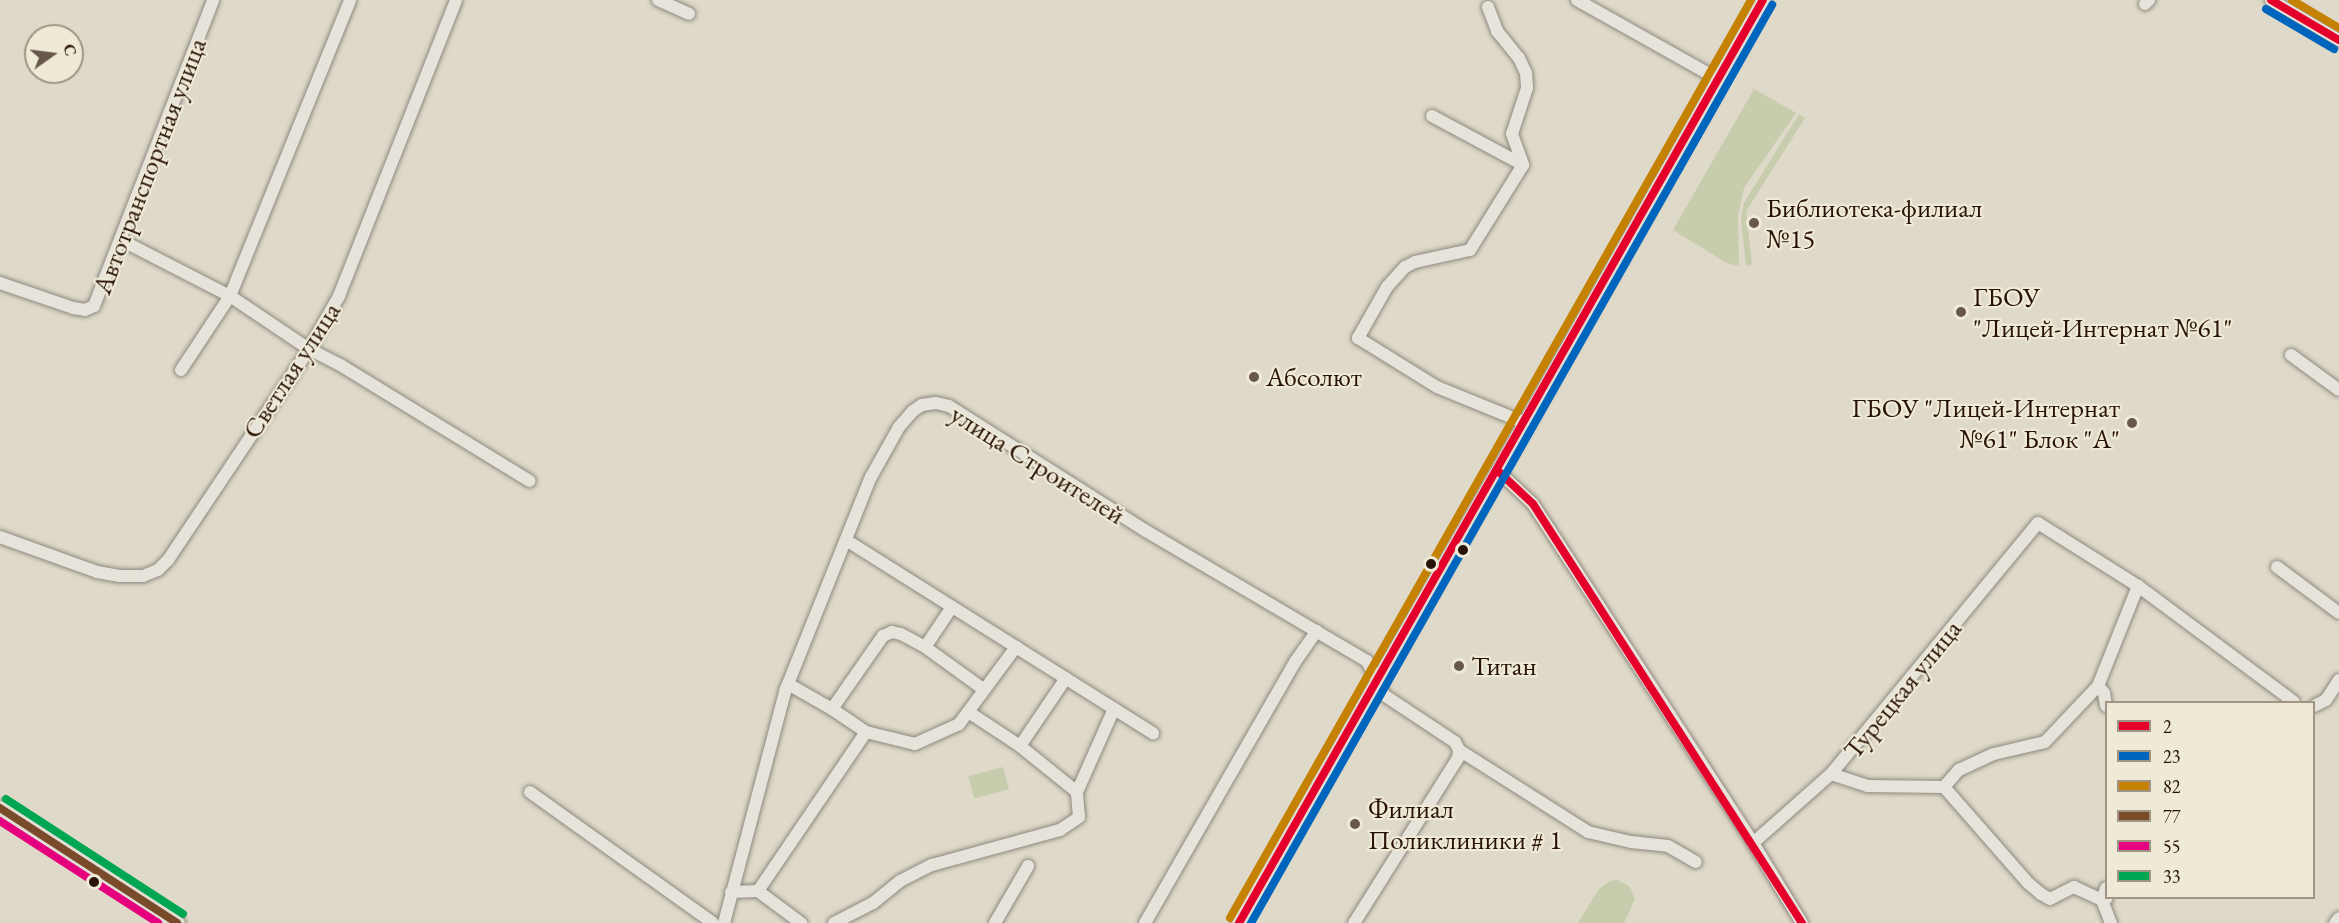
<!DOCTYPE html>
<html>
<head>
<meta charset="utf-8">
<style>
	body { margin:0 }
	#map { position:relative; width:2339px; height:923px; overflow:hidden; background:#ded9c9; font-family:"EB Garamond",serif }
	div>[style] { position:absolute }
	.green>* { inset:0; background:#c6ccac; transform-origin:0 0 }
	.roads { filter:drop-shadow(0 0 2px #8e897f) drop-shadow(0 0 2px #8e897f) }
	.minor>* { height:12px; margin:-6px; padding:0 6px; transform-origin:6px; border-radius:6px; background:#e6e3db }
	.major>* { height:15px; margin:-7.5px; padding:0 7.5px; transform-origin:7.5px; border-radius:7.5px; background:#e1ded5 }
	.bus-1>* { height:8px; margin:-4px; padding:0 4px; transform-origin:4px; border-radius:4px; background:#e4002b }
	.bus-2>* { height:8px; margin:-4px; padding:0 4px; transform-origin:4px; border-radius:4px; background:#0065bd }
	.bus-3>* { height:8px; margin:-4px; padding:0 4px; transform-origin:4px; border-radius:4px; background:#c48102 }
	.bus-4>* { height:8px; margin:-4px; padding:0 4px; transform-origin:4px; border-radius:4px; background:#7a4b2a }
	.bus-5>* { height:8px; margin:-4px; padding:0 4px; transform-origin:4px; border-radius:4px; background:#e5007d }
	.bus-6>* { height:8px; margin:-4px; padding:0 4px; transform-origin:4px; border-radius:4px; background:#00a651 }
	.dots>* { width:16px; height:16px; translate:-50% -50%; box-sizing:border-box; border:3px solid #efead6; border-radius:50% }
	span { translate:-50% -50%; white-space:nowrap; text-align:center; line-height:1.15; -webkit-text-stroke:4.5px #efead6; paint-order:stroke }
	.street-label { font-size:27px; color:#291309 }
	.poi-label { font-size:27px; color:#291309 }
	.left { translate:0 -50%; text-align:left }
	.right { translate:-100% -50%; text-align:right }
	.legend { position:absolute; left:2105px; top:701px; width:210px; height:198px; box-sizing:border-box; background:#efead6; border:2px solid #a09484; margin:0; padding:8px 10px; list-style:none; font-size:18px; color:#291309 }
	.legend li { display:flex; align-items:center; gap:12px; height:30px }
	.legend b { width:30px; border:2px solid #a09484 }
	.north { position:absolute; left:24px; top:24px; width:60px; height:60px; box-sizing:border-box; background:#efead6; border:2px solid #a09484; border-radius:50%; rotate:76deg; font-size:16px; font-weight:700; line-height:24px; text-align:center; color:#291309 }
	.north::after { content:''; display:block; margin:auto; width:21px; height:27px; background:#68584c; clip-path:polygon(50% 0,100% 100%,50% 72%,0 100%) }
</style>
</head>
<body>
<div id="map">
	<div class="green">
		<div style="clip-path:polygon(1754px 89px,1796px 113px,1744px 188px,1738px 215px,1739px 266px,1727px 263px,1673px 230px)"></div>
		<div style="clip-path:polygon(1799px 114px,1805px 118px,1746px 211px,1752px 265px,1746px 266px,1741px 218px,1744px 203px)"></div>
		<div style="left:1003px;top:767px;width:23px;height:36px;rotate:75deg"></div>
		<div style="clip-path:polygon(1617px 880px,1629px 886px,1635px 899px,1624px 923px,1578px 923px,1599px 889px,1610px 881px)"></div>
	</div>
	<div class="roads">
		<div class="minor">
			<div style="left:658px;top:0;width:34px;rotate:24deg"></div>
			<div style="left:1577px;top:0;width:162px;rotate:29.3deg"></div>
			<div style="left:2271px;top:0;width:79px;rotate:30.5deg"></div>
			<div style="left:2145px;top:4px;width:6px;rotate:-45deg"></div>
			<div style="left:1488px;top:7px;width:26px;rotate:69deg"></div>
			<div style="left:1497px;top:31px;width:35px;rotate:51deg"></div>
			<div style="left:1519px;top:58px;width:17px;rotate:65deg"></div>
			<div style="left:1526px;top:73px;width:15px;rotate:86deg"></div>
			<div style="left:1527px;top:88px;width:48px;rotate:108.1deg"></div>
			<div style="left:1512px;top:134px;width:33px;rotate:70deg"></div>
			<div style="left:1523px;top:165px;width:100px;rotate:121.9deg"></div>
			<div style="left:1470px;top:250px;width:56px;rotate:167.7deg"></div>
			<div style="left:1415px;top:262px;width:11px;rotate:153deg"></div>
			<div style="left:1405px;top:267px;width:27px;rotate:132deg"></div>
			<div style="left:1387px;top:287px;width:59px;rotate:119.6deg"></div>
			<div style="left:1358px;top:338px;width:93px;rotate:31.8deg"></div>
			<div style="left:1437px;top:387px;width:95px;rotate:22.2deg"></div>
			<div style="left:1432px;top:116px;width:103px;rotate:28.3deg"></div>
			<div style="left:121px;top:240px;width:123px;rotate:27.2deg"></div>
			<div style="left:230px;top:296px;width:95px;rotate:33.9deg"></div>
			<div style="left:309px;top:349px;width:37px;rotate:27deg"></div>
			<div style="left:342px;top:366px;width:220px;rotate:31.5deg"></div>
			<div style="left:0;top:283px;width:77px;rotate:18.9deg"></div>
			<div style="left:73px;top:308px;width:12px;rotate:9deg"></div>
			<div style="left:85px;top:310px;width:10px;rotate:-24deg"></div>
			<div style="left:94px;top:306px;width:328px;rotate:-68.7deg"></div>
			<div style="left:2291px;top:355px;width:59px;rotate:36.1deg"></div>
			<div style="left:181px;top:370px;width:89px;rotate:-56.5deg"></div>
			<div style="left:230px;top:296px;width:319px;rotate:-67.9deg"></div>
			<div style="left:1498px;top:471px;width:48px;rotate:43.3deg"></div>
			<div style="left:1533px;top:504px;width:404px;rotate:57deg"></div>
			<div style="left:1753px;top:843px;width:94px;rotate:58.5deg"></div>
			<div style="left:0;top:537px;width:103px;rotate:19.8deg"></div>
			<div style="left:97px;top:572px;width:23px;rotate:10deg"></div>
			<div style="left:120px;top:576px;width:23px"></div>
			<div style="left:143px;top:576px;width:16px;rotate:-22deg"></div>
			<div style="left:158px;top:570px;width:14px;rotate:-45deg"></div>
			<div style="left:168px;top:560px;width:254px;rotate:-56.2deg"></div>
			<div style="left:309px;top:349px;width:61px;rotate:-60.5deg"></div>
			<div style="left:339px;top:296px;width:318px;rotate:-68.4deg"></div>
			<div style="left:846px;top:540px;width:363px;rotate:32.2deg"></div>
			<div style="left:2277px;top:567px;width:77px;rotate:36.6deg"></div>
			<div style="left:952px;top:607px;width:48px;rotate:124deg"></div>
			<div style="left:925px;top:647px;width:72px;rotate:35.9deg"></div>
			<div style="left:788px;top:684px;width:51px;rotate:29.6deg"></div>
			<div style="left:832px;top:709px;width:41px;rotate:34.1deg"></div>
			<div style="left:2098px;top:686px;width:9px;rotate:49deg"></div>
			<div style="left:2104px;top:693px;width:13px;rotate:81deg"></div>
			<div style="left:2314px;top:706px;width:13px;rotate:-27deg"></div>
			<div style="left:2326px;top:700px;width:24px;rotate:-57deg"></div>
			<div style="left:832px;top:709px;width:89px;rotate:-55.1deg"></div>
			<div style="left:883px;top:636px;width:10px;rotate:-24deg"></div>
			<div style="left:892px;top:632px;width:9px;rotate:13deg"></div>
			<div style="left:901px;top:634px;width:27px;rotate:28deg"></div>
			<div style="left:970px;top:713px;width:60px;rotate:33.4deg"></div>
			<div style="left:1020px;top:746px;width:73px;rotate:38.9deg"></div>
			<div style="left:1020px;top:746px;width:82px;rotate:-55.9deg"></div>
			<div style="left:1459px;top:750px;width:153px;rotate:32.4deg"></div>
			<div style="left:1588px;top:832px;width:44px;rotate:13.1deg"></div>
			<div style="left:1631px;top:842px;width:37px;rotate:6deg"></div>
			<div style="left:1668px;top:846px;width:32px;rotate:30deg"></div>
			<div style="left:1831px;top:774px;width:38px;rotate:18deg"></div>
			<div style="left:1867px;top:786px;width:77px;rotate:0.7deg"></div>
			<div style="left:1944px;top:787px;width:23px;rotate:-49deg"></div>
			<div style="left:1959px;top:770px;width:38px;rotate:-25deg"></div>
			<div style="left:1994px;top:754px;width:52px;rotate:-13.2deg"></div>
			<div style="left:2045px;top:742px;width:77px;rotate:-46.6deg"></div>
			<div style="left:2098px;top:686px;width:108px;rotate:-68.2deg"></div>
			<div style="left:1944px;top:787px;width:128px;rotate:48.8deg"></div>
			<div style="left:2028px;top:883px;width:17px;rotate:40deg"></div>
			<div style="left:2041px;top:894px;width:10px;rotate:29deg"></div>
			<div style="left:2050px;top:899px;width:27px;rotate:-27deg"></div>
			<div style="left:2074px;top:887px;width:31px;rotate:25deg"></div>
			<div style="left:2102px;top:900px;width:5px;rotate:-22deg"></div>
			<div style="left:530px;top:792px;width:225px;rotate:35.6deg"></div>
			<div style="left:1753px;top:843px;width:104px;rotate:-41.5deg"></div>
			<div style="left:1831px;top:774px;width:325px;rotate:-50.5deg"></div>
			<div style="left:2038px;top:523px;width:118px;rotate:32.2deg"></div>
			<div style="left:2138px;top:586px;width:194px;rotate:36.6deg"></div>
			<div style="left:2106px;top:888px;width:13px;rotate:108deg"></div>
			<div style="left:2102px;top:900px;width:25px;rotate:69deg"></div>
			<div style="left:758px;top:891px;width:54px;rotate:36.7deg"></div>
			<div style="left:731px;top:892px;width:27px;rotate:-2deg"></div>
			<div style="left:758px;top:891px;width:192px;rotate:-55.8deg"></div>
			<div style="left:866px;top:732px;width:50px;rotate:13.8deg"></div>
			<div style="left:915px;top:744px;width:48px;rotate:-24.4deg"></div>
			<div style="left:959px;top:724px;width:96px;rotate:-53.5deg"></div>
			<div style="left:724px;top:923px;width:242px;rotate:-75.2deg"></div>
			<div style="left:786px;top:689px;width:228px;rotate:-68.2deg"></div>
			<div style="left:871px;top:477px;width:57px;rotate:-60.8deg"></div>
			<div style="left:899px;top:427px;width:21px;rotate:-49deg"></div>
			<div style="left:913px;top:411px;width:11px;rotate:-34deg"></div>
			<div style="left:922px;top:405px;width:14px;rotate:-8deg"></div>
			<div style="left:936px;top:403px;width:13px;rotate:13deg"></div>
			<div style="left:949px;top:406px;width:233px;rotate:32.4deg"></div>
			<div style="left:1146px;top:531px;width:256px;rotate:30.5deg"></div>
			<div style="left:1367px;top:661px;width:38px;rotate:63deg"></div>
			<div style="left:1384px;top:695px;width:85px;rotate:33.5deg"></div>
			<div style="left:1455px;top:742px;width:9px;rotate:63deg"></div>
			<div style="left:1459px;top:750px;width:8px;rotate:97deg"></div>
			<div style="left:1458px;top:758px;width:195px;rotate:122.2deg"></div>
			<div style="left:834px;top:923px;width:44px;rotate:-27.1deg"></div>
			<div style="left:873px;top:903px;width:35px;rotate:-39deg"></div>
			<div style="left:900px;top:881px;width:36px;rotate:-27deg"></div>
			<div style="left:932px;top:865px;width:133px;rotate:-15.3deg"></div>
			<div style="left:1060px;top:830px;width:23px;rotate:-34deg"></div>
			<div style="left:1079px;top:817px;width:25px;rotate:-95deg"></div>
			<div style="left:1077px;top:792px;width:91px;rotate:-66deg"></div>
			<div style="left:995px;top:923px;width:66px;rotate:-59.9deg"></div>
			<div style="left:1145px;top:923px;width:301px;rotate:-60.1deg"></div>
			<div style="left:1295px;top:662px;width:38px;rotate:-55deg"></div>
			<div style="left:2335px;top:923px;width:6px;rotate:-51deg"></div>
		</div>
		<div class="major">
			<div style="left:0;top:808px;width:211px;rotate:33deg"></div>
			<div style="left:1239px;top:923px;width:576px;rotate:-60.23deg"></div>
			<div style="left:1525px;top:423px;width:485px;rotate:-60.6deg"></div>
		</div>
	</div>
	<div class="bus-1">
		<div style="left:2271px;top:0;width:79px;rotate:30.5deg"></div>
		<div style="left:1498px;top:471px;width:48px;rotate:43.3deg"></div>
		<div style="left:1533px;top:504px;width:498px;rotate:57.3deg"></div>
		<div style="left:1239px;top:923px;width:1061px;rotate:-60.42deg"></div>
	</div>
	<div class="bus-2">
		<div style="left:2266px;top:9px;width:79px;rotate:30.5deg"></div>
		<div style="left:1251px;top:923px;width:1056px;rotate:-60.42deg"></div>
	</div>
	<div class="bus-3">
		<div style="left:2292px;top:0;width:55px;rotate:30.8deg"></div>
		<div style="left:1230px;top:918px;width:1056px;rotate:-60.42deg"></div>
	</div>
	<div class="bus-4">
		<div style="left:0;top:808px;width:211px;rotate:33deg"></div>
	</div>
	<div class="bus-5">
		<div style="left:0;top:821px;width:188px;rotate:32.8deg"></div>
	</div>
	<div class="bus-6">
		<div style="left:6px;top:799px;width:211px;rotate:33deg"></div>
	</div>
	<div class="dots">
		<div style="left:1754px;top:223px;background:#68584c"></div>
		<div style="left:1961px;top:312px;background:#68584c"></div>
		<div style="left:1254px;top:377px;background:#68584c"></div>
		<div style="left:2132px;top:423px;background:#68584c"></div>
		<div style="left:1463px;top:550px;background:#291309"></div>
		<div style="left:1431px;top:564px;background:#291309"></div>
		<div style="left:1459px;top:666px;background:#68584c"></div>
		<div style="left:1355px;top:824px;background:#68584c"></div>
		<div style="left:94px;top:882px;background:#291309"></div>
	</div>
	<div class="street-label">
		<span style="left:149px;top:166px;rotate:-69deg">Автотранспортная улица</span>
		<span style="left:291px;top:370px;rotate:-57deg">Светлая улица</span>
		<span style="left:1038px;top:464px;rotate:32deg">улица Строителей</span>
		<span style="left:1902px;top:689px;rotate:-51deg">Турецкая улица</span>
	</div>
	<div class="poi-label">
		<span class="left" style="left:1766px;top:223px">Библиотека-филиал<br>№15</span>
		<span class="left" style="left:1973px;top:312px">ГБОУ<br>"Лицей-Интернат №61"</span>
		<span class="left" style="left:1266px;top:377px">Абсолют</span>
		<span class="right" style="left:2120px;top:423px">ГБОУ "Лицей-Интернат<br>№61" Блок "А"</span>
		<span class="left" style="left:1471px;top:666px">Титан</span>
		<span class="left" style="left:1368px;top:824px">Филиал<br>Поликлиники # 1</span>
	</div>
	<ul class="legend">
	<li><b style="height:8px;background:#e4002b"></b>2</li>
	<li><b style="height:8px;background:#0065bd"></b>23</li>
	<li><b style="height:8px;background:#c48102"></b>82</li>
	<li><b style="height:8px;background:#7a4b2a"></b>77</li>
	<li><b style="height:8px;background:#e5007d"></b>55</li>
	<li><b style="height:8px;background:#00a651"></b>33</li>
	</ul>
	<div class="north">С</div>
</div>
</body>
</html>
